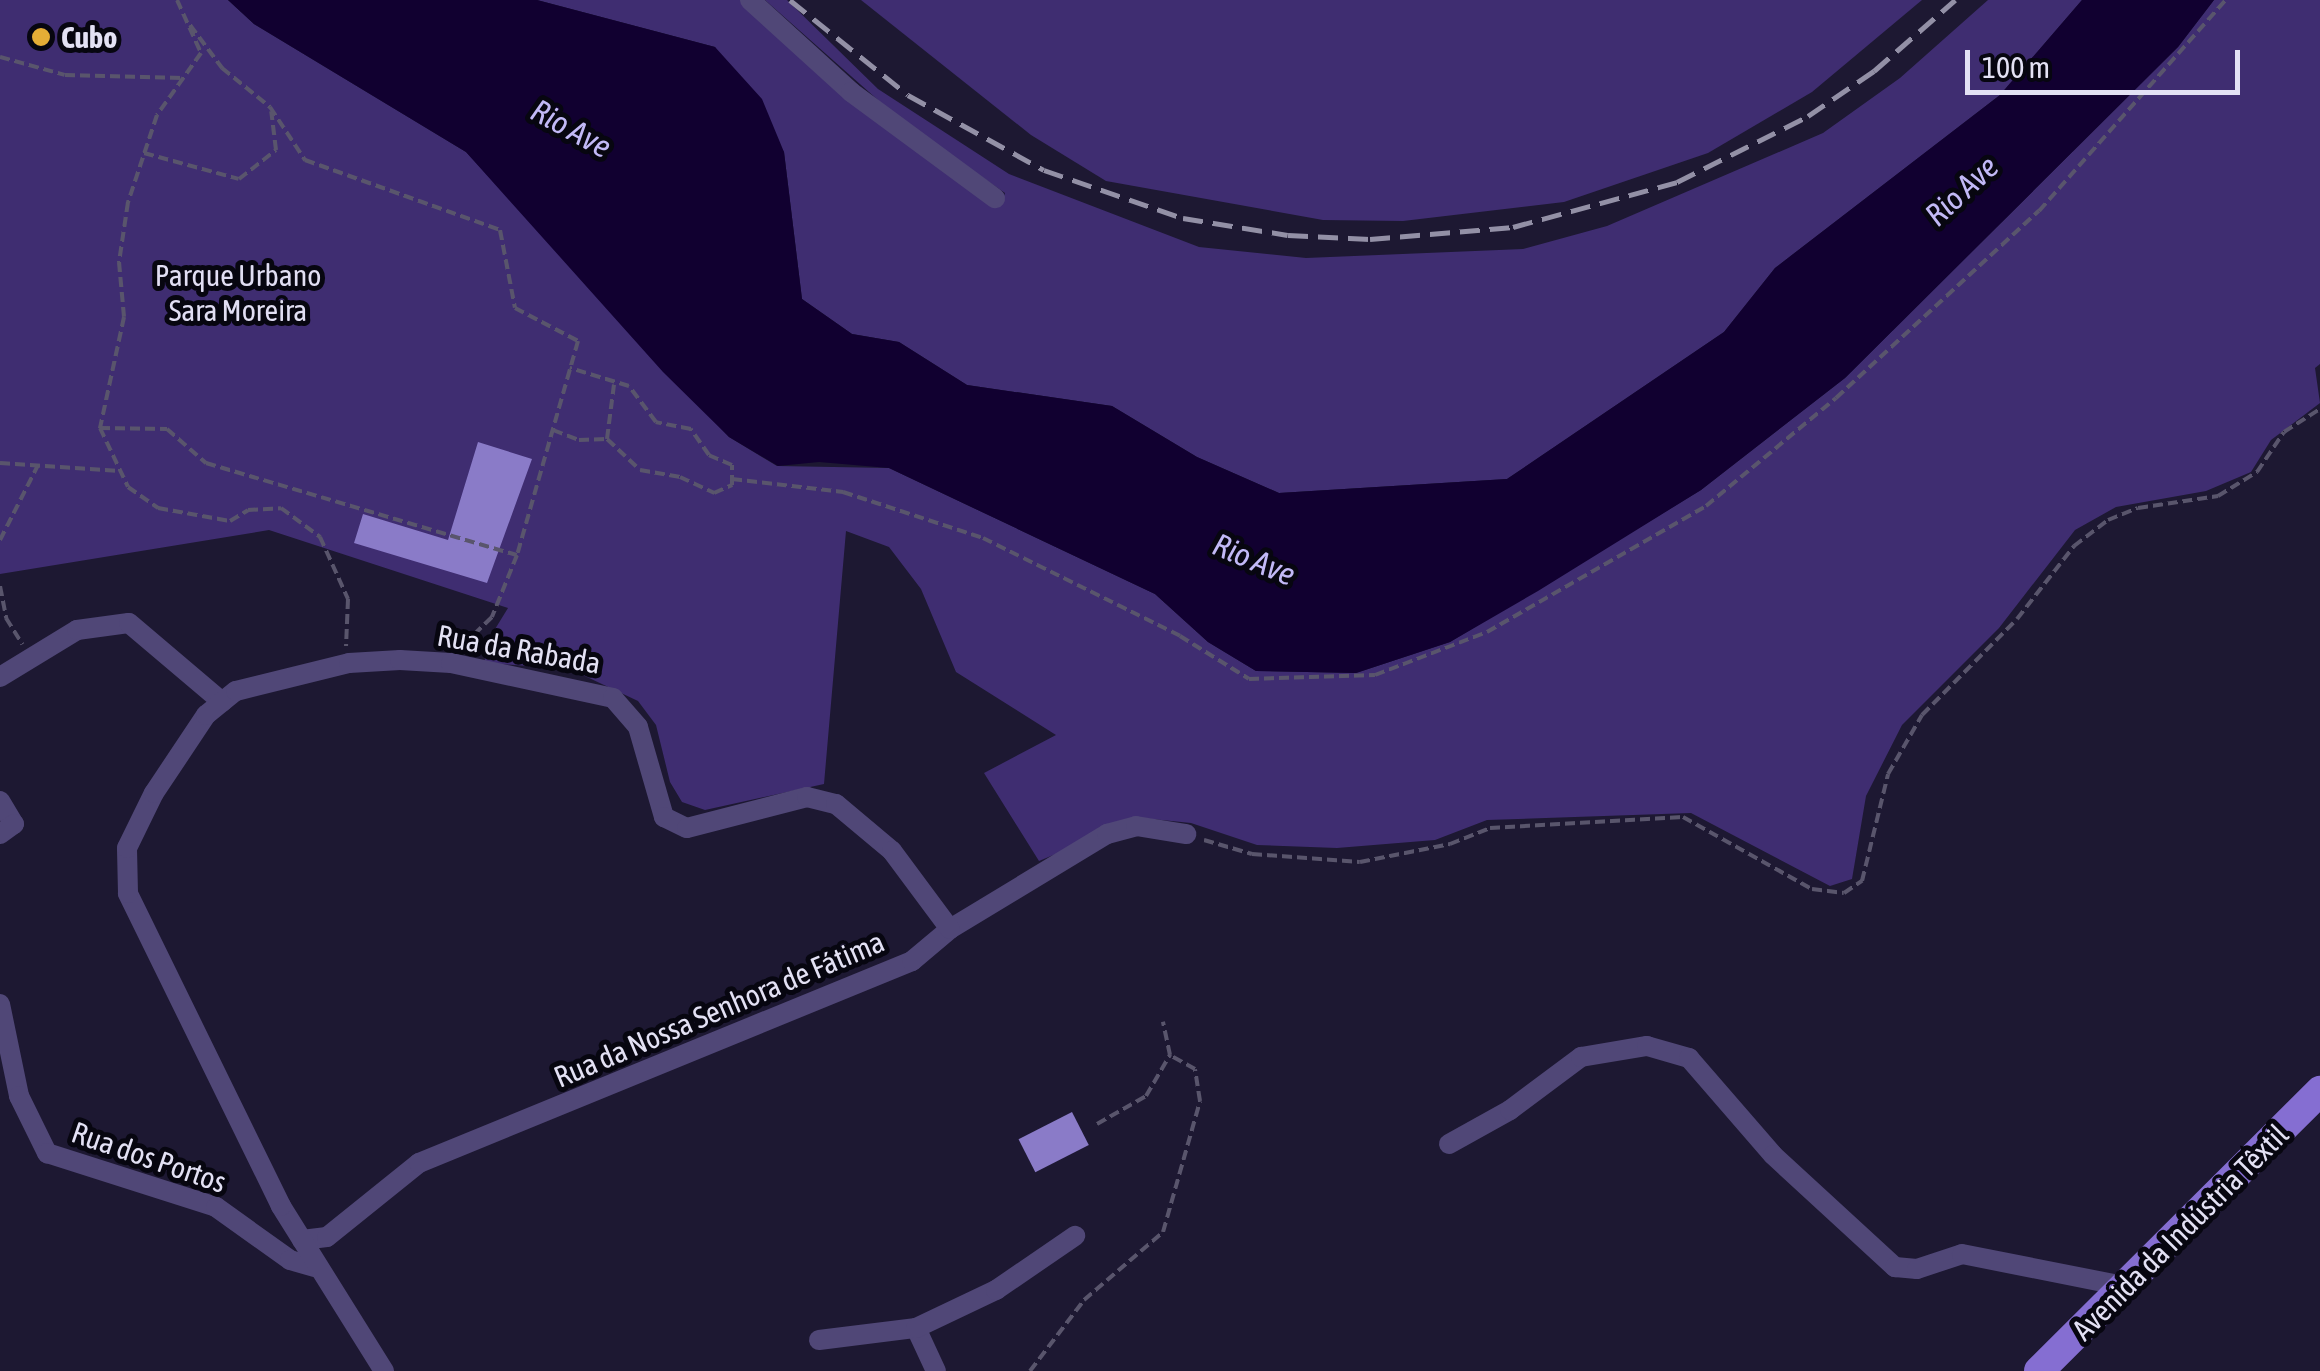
<!DOCTYPE html>
<html>
<head>
<meta charset="utf-8">
<style>
	body { margin:0 }
	#map { position:relative; width:2320px; height:1371px; overflow:hidden; background:#1d1832; font-family:"Asap Condensed",sans-serif }
	div>[style] { position:absolute }
	.green>* { inset:0; background:#3f2d71 }
	.water>* { inset:0; background:#110030 }
	.building>* { inset:0; background:#8a7bc8; transform-origin:0 0 }
	.path>* { height:4px; margin-top:-2px; transform-origin:0; background:repeating-linear-gradient(90deg,#59556c 0 10px,transparent 0 15px) }
	.street>* { height:20px; margin:-10px; padding:0 10px; transform-origin:10px; border-radius:10px; background:#504777 }
	.primary>* { height:30px; margin:-15px; padding:0 15px; transform-origin:15px; border-radius:15px; background:#856ed2 }
	.rail>* { height:5px; margin-top:-2.5px; transform-origin:0; background:repeating-linear-gradient(90deg,#9390a6 0 20px,transparent 0 30px) }
	.dots>* { width:28px; height:28px; translate:-50% -50%; box-sizing:border-box; border:5px solid #070610; border-radius:50% }
	span { translate:-50% -50%; white-space:nowrap; text-align:center; line-height:1.15; -webkit-text-stroke:10px #070610; paint-order:stroke }
	.poi-label { font-size:30px; color:#e3e1f4; font-weight:700 }
	.left { translate:0 -50%; text-align:left }
	.park-label { font-size:30px; color:#e1def3 }
	.street-label { font-size:30px; color:#e3e1f4 }
	.water-label { font-size:32px; color:#c2b9f6; font-style:italic }
	.scale { position:absolute; left:1965px; top:50px; width:275px; height:45px; box-sizing:border-box; border:5px solid #e3e1f4; border-top:0; padding-left:12px; font-size:30px; line-height:35px; white-space:nowrap; color:#e3e1f4; -webkit-text-stroke:8px #070610; paint-order:stroke }
</style>
</head>
<body>
<div id="map">
	<div class="green">
		<div style="clip-path:polygon(0 0,228px 0,254px 24px,466px 152px,729px 437px,777px 466px,889px 468px,1155px 594px,1208px 642px,1256px 671px,1356px 673px,1450px 642px,1701px 490px,1845px 378px,2178px 47px,2214px 0,2320px 0,2320px 364px,2315px 368px,2320px 403px,2271px 440px,2251px 472px,2206px 491px,2116px 507px,2075px 530px,1999px 628px,1902px 725px,1866px 796px,1852px 879px,1830px 886px,1691px 813px,1487px 820px,1435px 840px,1337px 848px,1257px 845px,1191px 823px,1142px 818px,1039px 861px,984px 773px,1056px 735px,956px 672px,921px 589px,889px 547px,846px 531px,824px 784px,705px 810px,682px 802px,670px 782px,656px 725px,638px 701px,570px 669px,485px 663px,484px 647px,508px 608px,269px 530px,0 574px)"></div>
		<div style="clip-path:polygon(537px 0,744px 0,1001px 204px,1005px 193px,904px 123px,765px 0,787px 0,878px 89px,1009px 174px,1199px 247px,1306px 258px,1523px 249px,1607px 226px,1823px 133px,1900px 78px,1988px 0,2082px 0,2000px 95px,1775px 268px,1724px 332px,1507px 479px,1279px 493px,1197px 457px,1112px 406px,967px 385px,899px 342px,852px 334px,802px 299px,784px 152px,715px 47px)"></div>
		<div style="clip-path:polygon(861px 0,1922px 0,1812px 92px,1708px 153px,1564px 202px,1403px 221px,1323px 220px,1106px 181px,1031px 135px)"></div>
	</div>
	<div class="water">
		<div style="clip-path:polygon(228px 0,537px 0,715px 47px,762px 99px,784px 152px,802px 299px,852px 334px,899px 342px,967px 385px,1112px 406px,1197px 457px,1279px 493px,1507px 479px,1724px 332px,1775px 268px,2000px 95px,2082px 0,2214px 0,2178px 47px,1845px 378px,1701px 490px,1538px 591px,1450px 642px,1356px 673px,1256px 671px,1208px 642px,1155px 594px,889px 468px,819px 462px,778px 466px,729px 437px,663px 372px,466px 152px,254px 24px)"></div>
	</div>
	<div class="building">
		<div style="clip-path:polygon(478px 442px,532px 459px,487px 583px,354px 543px,363px 514px,448px 540px)"></div>
		<div style="left:1072px;top:1112px;width:37px;height:60px;rotate:63deg"></div>
	</div>
	<div class="path">
		<div style="left:177px;top:0;width:58px;rotate:65.6deg"></div>
		<div style="left:201px;top:53px;width:76px;rotate:125.4deg"></div>
		<div style="left:157px;top:115px;width:92px;rotate:108.4deg"></div>
		<div style="left:128px;top:202px;width:61px;rotate:98.5deg"></div>
		<div style="left:119px;top:262px;width:55px;rotate:84.8deg"></div>
		<div style="left:124px;top:317px;width:114px;rotate:102.2deg"></div>
		<div style="left:100px;top:428px;width:65px;rotate:64.6deg"></div>
		<div style="left:128px;top:487px;width:37px;rotate:35deg"></div>
		<div style="left:158px;top:508px;width:73px;rotate:10.2deg"></div>
		<div style="left:230px;top:521px;width:21px;rotate:-31deg"></div>
		<div style="left:248px;top:510px;width:33px;rotate:-3deg"></div>
		<div style="left:281px;top:508px;width:49px;rotate:36.6deg"></div>
		<div style="left:320px;top:537px;width:68px;rotate:65.7deg"></div>
		<div style="left:348px;top:599px;width:47px;rotate:92.4deg"></div>
		<div style="left:190px;top:25px;width:54px;rotate:53.3deg"></div>
		<div style="left:222px;top:68px;width:62px;rotate:39.1deg"></div>
		<div style="left:270px;top:107px;width:64px;rotate:56.6deg"></div>
		<div style="left:305px;top:160px;width:207px;rotate:19.7deg"></div>
		<div style="left:500px;top:230px;width:79px;rotate:79.1deg"></div>
		<div style="left:515px;top:308px;width:71px;rotate:27.6deg"></div>
		<div style="left:578px;top:341px;width:223px;rotate:105.9deg"></div>
		<div style="left:517px;top:555px;width:67px;rotate:112deg"></div>
		<div style="left:492px;top:617px;width:43px;rotate:135.9deg"></div>
		<div style="left:0;top:57px;width:67px;rotate:15.5deg"></div>
		<div style="left:65px;top:75px;width:118px;rotate:1.5deg"></div>
		<div style="left:144px;top:153px;width:98px;rotate:15.3deg"></div>
		<div style="left:239px;top:179px;width:47px;rotate:-38.1deg"></div>
		<div style="left:276px;top:150px;width:39px;rotate:-97deg"></div>
		<div style="left:100px;top:428px;width:67px;rotate:0.9deg"></div>
		<div style="left:167px;top:429px;width:52px;rotate:41.1deg"></div>
		<div style="left:206px;top:463px;width:324px;rotate:16.5deg"></div>
		<div style="left:553px;top:430px;width:28px;rotate:21deg"></div>
		<div style="left:579px;top:440px;width:28px;rotate:-2deg"></div>
		<div style="left:607px;top:439px;width:45px;rotate:43.2deg"></div>
		<div style="left:640px;top:470px;width:41px;rotate:9.9deg"></div>
		<div style="left:680px;top:477px;width:38px;rotate:25deg"></div>
		<div style="left:714px;top:493px;width:20px;rotate:-24deg"></div>
		<div style="left:732px;top:485px;width:20px;rotate:-90deg"></div>
		<div style="left:732px;top:465px;width:25px;rotate:-157deg"></div>
		<div style="left:709px;top:455px;width:32px;rotate:-125deg"></div>
		<div style="left:691px;top:429px;width:36px;rotate:-169deg"></div>
		<div style="left:656px;top:422px;width:45px;rotate:-126.9deg"></div>
		<div style="left:629px;top:386px;width:62px;rotate:-163deg"></div>
		<div style="left:607px;top:439px;width:55px;rotate:-82.7deg"></div>
		<div style="left:0;top:463px;width:120px;rotate:3.8deg"></div>
		<div style="left:732px;top:479px;width:112px;rotate:6.7deg"></div>
		<div style="left:843px;top:492px;width:147px;rotate:18.2deg"></div>
		<div style="left:983px;top:538px;width:220px;rotate:26.4deg"></div>
		<div style="left:1180px;top:636px;width:81px;rotate:31.9deg"></div>
		<div style="left:1249px;top:679px;width:126px;rotate:-1.8deg"></div>
		<div style="left:1375px;top:675px;width:120px;rotate:-21deg"></div>
		<div style="left:1487px;top:632px;width:253px;rotate:-29.9deg"></div>
		<div style="left:1706px;top:506px;width:169px;rotate:-39.7deg"></div>
		<div style="left:1836px;top:398px;width:276px;rotate:-42.7deg"></div>
		<div style="left:2039px;top:211px;width:282px;rotate:-48.5deg"></div>
		<div style="left:0;top:540px;width:84px;rotate:-63.1deg"></div>
		<div style="left:0;top:586px;width:33px;rotate:79deg"></div>
		<div style="left:6px;top:618px;width:31px;rotate:58deg"></div>
		<div style="left:1204px;top:840px;width:50px;rotate:16.3deg"></div>
		<div style="left:1252px;top:854px;width:108px;rotate:4.2deg"></div>
		<div style="left:1360px;top:862px;width:92px;rotate:-11.3deg"></div>
		<div style="left:1450px;top:844px;width:43px;rotate:-21.8deg"></div>
		<div style="left:1490px;top:828px;width:193px;rotate:-3.3deg"></div>
		<div style="left:1683px;top:817px;width:148px;rotate:29.2deg"></div>
		<div style="left:1812px;top:889px;width:32px;rotate:7deg"></div>
		<div style="left:1844px;top:893px;width:22px;rotate:-34deg"></div>
		<div style="left:1862px;top:881px;width:110px;rotate:-76.3deg"></div>
		<div style="left:1888px;top:774px;width:68px;rotate:-60deg"></div>
		<div style="left:1922px;top:715px;width:135px;rotate:-45.3deg"></div>
		<div style="left:2017px;top:619px;width:93px;rotate:-52deg"></div>
		<div style="left:2074px;top:546px;width:43px;rotate:-37.4deg"></div>
		<div style="left:2108px;top:520px;width:32px;rotate:-22deg"></div>
		<div style="left:2138px;top:508px;width:81px;rotate:-8.5deg"></div>
		<div style="left:2218px;top:496px;width:46px;rotate:-31.6deg"></div>
		<div style="left:2257px;top:472px;width:48px;rotate:-56deg"></div>
		<div style="left:2284px;top:432px;width:43px;rotate:-32.6deg"></div>
		<div style="left:1097px;top:1124px;width:56px;rotate:-29.7deg"></div>
		<div style="left:1146px;top:1096px;width:48px;rotate:-59.7deg"></div>
		<div style="left:1170px;top:1055px;width:34px;rotate:-102deg"></div>
		<div style="left:1030px;top:1371px;width:89px;rotate:-52.7deg"></div>
		<div style="left:1084px;top:1300px;width:104px;rotate:-40.7deg"></div>
		<div style="left:1163px;top:1232px;width:136px;rotate:-74.2deg"></div>
		<div style="left:1200px;top:1101px;width:32px;rotate:-99deg"></div>
		<div style="left:1195px;top:1069px;width:29px;rotate:-151deg"></div>
	</div>
	<div class="street">
		<div style="left:750px;top:0;width:137px;rotate:42.3deg"></div>
		<div style="left:851px;top:92px;width:179px;rotate:36.4deg"></div>
		<div style="left:0;top:677px;width:90px;rotate:-31.4deg"></div>
		<div style="left:77px;top:630px;width:52px;rotate:-7.7deg"></div>
		<div style="left:129px;top:623px;width:122px;rotate:40.3deg"></div>
		<div style="left:0;top:801px;width:27px;rotate:59deg"></div>
		<div style="left:14px;top:824px;width:17px;rotate:144deg"></div>
		<div style="left:0;top:1004px;width:94px;rotate:78.3deg"></div>
		<div style="left:19px;top:1096px;width:64px;rotate:63.8deg"></div>
		<div style="left:47px;top:1153px;width:177px;rotate:17.7deg"></div>
		<div style="left:216px;top:1207px;width:91px;rotate:35.6deg"></div>
		<div style="left:290px;top:1260px;width:26px;rotate:16deg"></div>
		<div style="left:1449px;top:1144px;width:70px;rotate:-29.1deg"></div>
		<div style="left:1510px;top:1110px;width:89px;rotate:-36.7deg"></div>
		<div style="left:1581px;top:1057px;width:67px;rotate:-9.5deg"></div>
		<div style="left:1647px;top:1046px;width:44px;rotate:15.9deg"></div>
		<div style="left:1689px;top:1058px;width:128px;rotate:49.1deg"></div>
		<div style="left:1773px;top:1155px;width:166px;rotate:42.6deg"></div>
		<div style="left:1895px;top:1267px;width:22px;rotate:5deg"></div>
		<div style="left:1917px;top:1269px;width:47px;rotate:-18.4deg"></div>
		<div style="left:1962px;top:1254px;width:169px;rotate:11.2deg"></div>
		<div style="left:302px;top:1240px;width:25px;rotate:-7deg"></div>
		<div style="left:327px;top:1237px;width:118px;rotate:-38.8deg"></div>
		<div style="left:419px;top:1163px;width:533px;rotate:-22.28deg"></div>
		<div style="left:912px;top:961px;width:50px;rotate:-40.1deg"></div>
		<div style="left:950px;top:929px;width:184px;rotate:-31.2deg"></div>
		<div style="left:1107px;top:834px;width:30px;rotate:-15deg"></div>
		<div style="left:1136px;top:826px;width:51px;rotate:9.1deg"></div>
		<div style="left:916px;top:1328px;width:47px;rotate:65.1deg"></div>
		<div style="left:819px;top:1340px;width:98px;rotate:-7.1deg"></div>
		<div style="left:916px;top:1328px;width:89px;rotate:-25.4deg"></div>
		<div style="left:996px;top:1290px;width:96px;rotate:-34.4deg"></div>
		<div style="left:384px;top:1371px;width:195px;rotate:-122deg"></div>
		<div style="left:281px;top:1206px;width:348px;rotate:-116.1deg"></div>
		<div style="left:128px;top:893px;width:45px;rotate:-91.3deg"></div>
		<div style="left:127px;top:848px;width:61px;rotate:-63.9deg"></div>
		<div style="left:154px;top:793px;width:94px;rotate:-56.3deg"></div>
		<div style="left:206px;top:715px;width:38px;rotate:-39deg"></div>
		<div style="left:236px;top:691px;width:116px;rotate:-13.9deg"></div>
		<div style="left:349px;top:663px;width:51px;rotate:-3.4deg"></div>
		<div style="left:400px;top:660px;width:51px;rotate:3.4deg"></div>
		<div style="left:451px;top:663px;width:166px;rotate:12.2deg"></div>
		<div style="left:613px;top:698px;width:38px;rotate:49deg"></div>
		<div style="left:638px;top:727px;width:94px;rotate:73.9deg"></div>
		<div style="left:664px;top:817px;width:25px;rotate:26deg"></div>
		<div style="left:687px;top:828px;width:124px;rotate:-14.5deg"></div>
		<div style="left:807px;top:797px;width:30px;rotate:14deg"></div>
		<div style="left:836px;top:804px;width:73px;rotate:40deg"></div>
		<div style="left:892px;top:851px;width:97px;rotate:53.4deg"></div>
	</div>
	<div class="primary">
		<div style="left:2039px;top:1371px;width:397px;rotate:-44.9deg"></div>
	</div>
	<div class="rail">
		<div style="left:790px;top:0;width:151px;rotate:38.8deg"></div>
		<div style="left:908px;top:95px;width:155px;rotate:28.9deg"></div>
		<div style="left:1044px;top:170px;width:147px;rotate:19.1deg"></div>
		<div style="left:1183px;top:218px;width:106px;rotate:9.2deg"></div>
		<div style="left:1288px;top:235px;width:82px;rotate:2.8deg"></div>
		<div style="left:1370px;top:239px;width:144px;rotate:-4.8deg"></div>
		<div style="left:1513px;top:227px;width:170px;rotate:-15.3deg"></div>
		<div style="left:1677px;top:182px;width:147px;rotate:-26.7deg"></div>
		<div style="left:1808px;top:116px;width:80px;rotate:-34.3deg"></div>
		<div style="left:1874px;top:71px;width:108px;rotate:-41.2deg"></div>
	</div>
	<div class="dots">
		<div style="left:41px;top:37px;background:#e5ad36"></div>
	</div>
	<div class="poi-label">
		<span class="left" style="left:61px;top:37px">Cubo</span>
	</div>
	<div class="park-label">
		<span style="left:238px;top:292px">Parque Urbano<br>Sara Moreira</span>
	</div>
	<div class="street-label">
		<span style="left:519px;top:649px;rotate:10deg">Rua da Rabada</span>
		<span style="left:719px;top:1009px;rotate:-23deg">Rua da Nossa Senhora de Fátima</span>
		<span style="left:149px;top:1157px;rotate:19deg">Rua dos Portos</span>
		<span style="left:2180px;top:1232px;rotate:-45deg">Avenida da Indústria Têxtil</span>
	</div>
	<div class="water-label">
		<span style="left:571px;top:129px;rotate:29deg">Rio Ave</span>
		<span style="left:1962px;top:191px;rotate:-43deg">Rio Ave</span>
		<span style="left:1254px;top:560px;rotate:23deg">Rio Ave</span>
	</div>
	<div class="scale">100 m</div>
</div>
</body>
</html>
